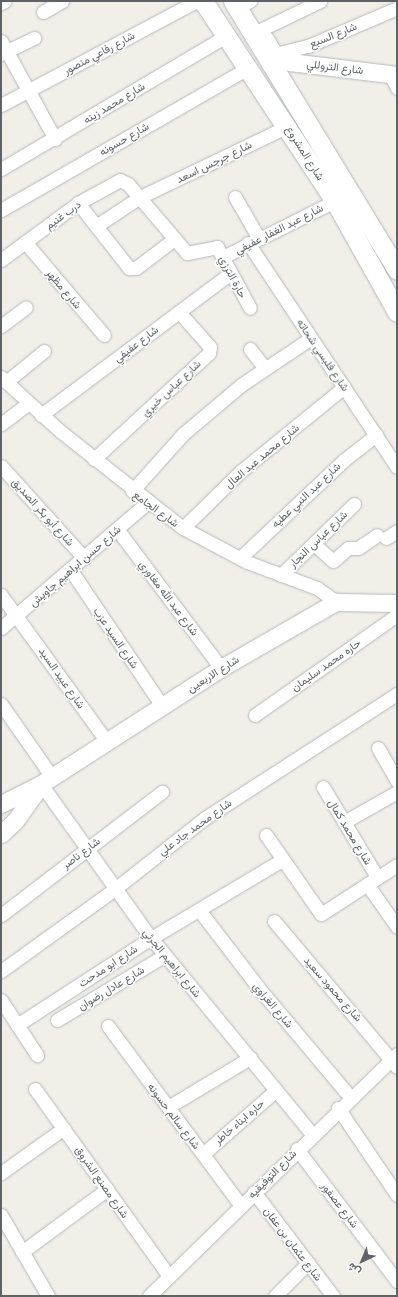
<!DOCTYPE html>
<html>
<head>
<meta charset="utf-8">
<style>
	body { margin:0 }
	#map { position:relative; width:398px; height:1297px; overflow:hidden; background:#f1efe8; font-family:"IBM Plex Sans",Vazirmatn,sans-serif }
	div>[style] { position:absolute }
	.roads { filter:drop-shadow(0 0 1px #b5b8bc) drop-shadow(0 0 1px #b5b8bc) }
	.minor>* { height:13px; margin:-6.5px; padding:0 6.5px; transform-origin:6.5px; border-radius:6.5px; background:#fff }
	.tertiary>* { height:17px; margin:-8.5px; padding:0 8.5px; transform-origin:8.5px; border-radius:8.5px; background:#fff }
	.secondary>* { height:19px; margin:-9.5px; padding:0 9.5px; transform-origin:9.5px; border-radius:9.5px; background:#fff }
	span { translate:-50% -50%; white-space:nowrap; text-align:center; line-height:1.15; -webkit-text-stroke:3px #fff; paint-order:stroke }
	.street-label { font-size:11px; color:#5f6368 }
	.frame { position:absolute; inset:0; border:2px solid #5f6368; pointer-events:none }
	.north { position:absolute; left:342px; top:1241px; width:40px; height:40px; -webkit-text-stroke:3px #fff; paint-order:stroke; rotate:224deg; font-size:11px; font-weight:700; line-height:16px; text-align:center; color:#5f6368 }
	.north::after { content:''; display:block; margin:auto; width:14px; height:18px; background:#5f6368; clip-path:polygon(50% 0,100% 100%,50% 72%,0 100%) }
</style>
</head>
<body>
<div id="map">
	<div class="roads">
		<div class="minor">
			<div style="left:1px;top:3px;width:4px;rotate:-27deg"></div>
			<div style="left:244px;top:4px;width:7px;rotate:-27deg"></div>
			<div style="left:43px;top:12px;width:22px;rotate:-30deg"></div>
			<div style="left:260px;top:30px;width:67px;rotate:-25.8deg"></div>
			<div style="left:1px;top:41px;width:112px;rotate:61.1deg"></div>
			<div style="left:1px;top:54px;width:37px;rotate:-26deg"></div>
			<div style="left:271px;top:55px;width:38px;rotate:-14deg"></div>
			<div style="left:308px;top:46px;width:97px;rotate:-23.1deg"></div>
			<div style="left:390px;top:74px;width:16px;rotate:63deg"></div>
			<div style="left:1px;top:105px;width:222px;rotate:-28deg"></div>
			<div style="left:1px;top:169px;width:261px;rotate:-30.6deg"></div>
			<div style="left:235px;top:197px;width:46px;rotate:60.1deg"></div>
			<div style="left:78px;top:203px;width:83px;rotate:51.9deg"></div>
			<div style="left:129px;top:268px;width:7px"></div>
			<div style="left:136px;top:268px;width:48px;rotate:-37.3deg"></div>
			<div style="left:1px;top:210px;width:285px;rotate:-29.9deg"></div>
			<div style="left:96px;top:226px;width:53px;rotate:-33.4deg"></div>
			<div style="left:140px;top:197px;width:164px;rotate:-25.6deg"></div>
			<div style="left:25px;top:242px;width:122px;rotate:49.7deg"></div>
			<div style="left:248px;top:243px;width:269px;rotate:56.4deg"></div>
			<div style="left:223px;top:257px;width:125px;rotate:-26.6deg"></div>
			<div style="left:1px;top:260px;width:96px;rotate:-36.5deg"></div>
			<div style="left:78px;top:203px;width:48px;rotate:-28.7deg"></div>
			<div style="left:120px;top:180px;width:9px;rotate:27deg"></div>
			<div style="left:128px;top:184px;width:91px;rotate:49.5deg"></div>
			<div style="left:187px;top:253px;width:31px;rotate:-11deg"></div>
			<div style="left:217px;top:247px;width:69px;rotate:61.6deg"></div>
			<div style="left:1px;top:326px;width:31px;rotate:-37deg"></div>
			<div style="left:250px;top:349px;width:24px;rotate:52deg"></div>
			<div style="left:1px;top:377px;width:80px;rotate:42.5deg"></div>
			<div style="left:60px;top:431px;width:157px;rotate:38.3deg"></div>
			<div style="left:183px;top:528px;width:72px;rotate:28deg"></div>
			<div style="left:247px;top:562px;width:75px;rotate:20.4deg"></div>
			<div style="left:317px;top:588px;width:24px;rotate:36deg"></div>
			<div style="left:6px;top:382px;width:49px;rotate:-39.2deg"></div>
			<div style="left:41px;top:415px;width:237px;rotate:-36.8deg"></div>
			<div style="left:1px;top:424px;width:34px;rotate:-37deg"></div>
			<div style="left:94px;top:459px;width:156px;rotate:-42.7deg"></div>
			<div style="left:209px;top:353px;width:6px;rotate:-81deg"></div>
			<div style="left:210px;top:347px;width:47px;rotate:-131.5deg"></div>
			<div style="left:1px;top:466px;width:124px;rotate:47.9deg"></div>
			<div style="left:132px;top:491px;width:76px;rotate:-48.2deg"></div>
			<div style="left:183px;top:434px;width:76px;rotate:-40.2deg"></div>
			<div style="left:241px;top:385px;width:84px;rotate:-33.9deg"></div>
			<div style="left:183px;top:528px;width:81px;rotate:-44.5deg"></div>
			<div style="left:241px;top:471px;width:133px;rotate:-39.2deg"></div>
			<div style="left:117px;top:529px;width:174px;rotate:53.2deg"></div>
			<div style="left:386px;top:538px;width:13px;rotate:-32deg"></div>
			<div style="left:314px;top:544px;width:25px;rotate:42deg"></div>
			<div style="left:333px;top:561px;width:20px;rotate:-41deg"></div>
			<div style="left:348px;top:548px;width:10px"></div>
			<div style="left:358px;top:548px;width:23px;rotate:-34deg"></div>
			<div style="left:240px;top:558px;width:143px;rotate:-43.3deg"></div>
			<div style="left:344px;top:460px;width:41px;rotate:-38deg"></div>
			<div style="left:70px;top:569px;width:165px;rotate:56.1deg"></div>
			<div style="left:281px;top:575px;width:102px;rotate:-44.2deg"></div>
			<div style="left:1px;top:595px;width:181px;rotate:54.2deg"></div>
			<div style="left:1px;top:628px;width:192px;rotate:-40.6deg"></div>
			<div style="left:1px;top:704px;width:89px;rotate:55.1deg"></div>
			<div style="left:255px;top:715px;width:174px;rotate:-35.2deg"></div>
			<div style="left:378px;top:748px;width:38px;rotate:60deg"></div>
			<div style="left:41px;top:784px;width:189px;rotate:54.5deg"></div>
			<div style="left:151px;top:938px;width:254px;rotate:50.6deg"></div>
			<div style="left:323px;top:787px;width:105px;rotate:59deg"></div>
			<div style="left:344px;top:822px;width:61px;rotate:-29.5deg"></div>
			<div style="left:266px;top:835px;width:96px;rotate:55.2deg"></div>
			<div style="left:321px;top:914px;width:90px;rotate:-32.8deg"></div>
			<div style="left:367px;top:884px;width:52px;rotate:55.1deg"></div>
			<div style="left:199px;top:910px;width:103px;rotate:52.5deg"></div>
			<div style="left:262px;top:992px;width:137px;rotate:50deg"></div>
			<div style="left:1px;top:915px;width:203px;rotate:-37.4deg"></div>
			<div style="left:274px;top:921px;width:191px;rotate:49.9deg"></div>
			<div style="left:1px;top:971px;width:142px;rotate:-35.8deg"></div>
			<div style="left:116px;top:888px;width:113px;rotate:-38.2deg"></div>
			<div style="left:205px;top:818px;width:229px;rotate:-32.9deg"></div>
			<div style="left:1px;top:1000px;width:66px;rotate:56.8deg"></div>
			<div style="left:57px;top:1020px;width:126px;rotate:-31deg"></div>
			<div style="left:17px;top:1025px;width:160px;rotate:-33deg"></div>
			<div style="left:151px;top:938px;width:152px;rotate:-30.8deg"></div>
			<div style="left:108px;top:1026px;width:224px;rotate:53.5deg"></div>
			<div style="left:35px;top:1089px;width:230px;rotate:54.4deg"></div>
			<div style="left:168px;top:1107px;width:96px;rotate:-30.9deg"></div>
			<div style="left:338px;top:1108px;width:105px;rotate:55.9deg"></div>
			<div style="left:297px;top:1149px;width:166px;rotate:52.9deg"></div>
			<div style="left:203px;top:1154px;width:97px;rotate:-41.2deg"></div>
			<div style="left:1px;top:1173px;width:77px;rotate:-35.5deg"></div>
			<div style="left:254px;top:1192px;width:131px;rotate:52.8deg"></div>
			<div style="left:1px;top:1215px;width:94px;rotate:59.9deg"></div>
			<div style="left:22px;top:1252px;width:106px;rotate:-36.5deg"></div>
			<div style="left:149px;top:1296px;width:347px;rotate:-44.3deg"></div>
			<div style="left:275px;top:1296px;width:47px;rotate:-45deg"></div>
		</div>
		<div class="tertiary">
			<div style="left:265px;top:39px;width:17px;rotate:59deg"></div>
			<div style="left:274px;top:54px;width:18px;rotate:27deg"></div>
			<div style="left:290px;top:62px;width:108px;rotate:6.9deg"></div>
			<div style="left:1px;top:804px;width:45px;rotate:-26.6deg"></div>
			<div style="left:41px;top:784px;width:214px;rotate:-32.8deg"></div>
			<div style="left:221px;top:668px;width:133px;rotate:-29.9deg"></div>
			<div style="left:336px;top:602px;width:61px;rotate:0.9deg"></div>
			<div style="left:1px;top:834px;width:19px;rotate:-43deg"></div>
			<div style="left:15px;top:821px;width:43px;rotate:-54.5deg"></div>
		</div>
		<div class="secondary">
			<div style="left:203px;top:1px;width:240px;rotate:56.6deg"></div>
			<div style="left:335px;top:201px;width:127px;rotate:60.8deg"></div>
			<div style="left:233px;top:1px;width:315px;rotate:58.6deg"></div>
		</div>
	</div>
	<div class="street-label">
		<span style="left:333px;top:35px;rotate:-22deg">شارع السبع</span>
		<span style="left:99px;top:53px;rotate:-28deg">شارع رفاعي منصور</span>
		<span style="left:335px;top:67px;rotate:7deg">شارع التروللي</span>
		<span style="left:114px;top:103px;rotate:-31deg">شارع محمد زينه</span>
		<span style="left:124px;top:139px;rotate:-30deg">شارع حسونه</span>
		<span style="left:305px;top:153px;rotate:58deg">شارع المشروع</span>
		<span style="left:214px;top:162px;rotate:-26deg">شارع جرجس اسعد</span>
		<span style="left:63px;top:215px;rotate:-36deg">درب غنيم</span>
		<span style="left:279px;top:229px;rotate:-27deg">شارع عبد الغفار عفيفي</span>
		<span style="left:233px;top:277px;rotate:62deg">حارة الترزي</span>
		<span style="left:64px;top:289px;rotate:50deg">شارع مظهر</span>
		<span style="left:136px;top:344px;rotate:-37deg">شارع عفيفي</span>
		<span style="left:323px;top:355px;rotate:56deg">شارع فلبسي شحاته</span>
		<span style="left:171px;top:388px;rotate:-43deg">شارع عباس خيري</span>
		<span style="left:262px;top:456px;rotate:-40deg">شارع محمد عبد العال</span>
		<span style="left:306px;top:495px;rotate:-43deg">شارع عبد النبي عطيه</span>
		<span style="left:156px;top:509px;rotate:36deg">شارع الجامع</span>
		<span style="left:43px;top:512px;rotate:48deg">شارع أبو بكر الصديق</span>
		<span style="left:318px;top:539px;rotate:-44deg">شارع عباس النجار</span>
		<span style="left:75px;top:566px;rotate:-41deg">شارع حسن ابراهيم جاويش</span>
		<span style="left:169px;top:598px;rotate:53deg">شارع عبد الله مغاوري</span>
		<span style="left:116px;top:638px;rotate:56deg">شارع السيد عزب</span>
		<span style="left:326px;top:665px;rotate:-35deg">حاره محمد سليمان</span>
		<span style="left:213px;top:674px;rotate:-32deg">شارع الاربعين</span>
		<span style="left:62px;top:678px;rotate:55deg">شارع عبيد السيد</span>
		<span style="left:195px;top:827px;rotate:-36deg">شارع محمد جاد علي</span>
		<span style="left:350px;top:832px;rotate:59deg">شارع محمد كمال</span>
		<span style="left:81px;top:853px;rotate:-37deg">شارع ناصر</span>
		<span style="left:172px;top:963px;rotate:51deg">شارع ابراهيم الجرئي</span>
		<span style="left:108px;top:966px;rotate:-33deg">شارع ابو مدحت</span>
		<span style="left:111px;top:988px;rotate:-31deg">شارع عادل رضوان</span>
		<span style="left:333px;top:989px;rotate:49deg">شارع محمود سعيد</span>
		<span style="left:273px;top:1005px;rotate:50deg">شارع الغراوي</span>
		<span style="left:174px;top:1116px;rotate:53deg">شارع سالم حسونه</span>
		<span style="left:239px;top:1122px;rotate:-41deg">حاره ابناء خاطر</span>
		<span style="left:272px;top:1174px;rotate:-45deg">شارع التوفيقيه</span>
		<span style="left:102px;top:1182px;rotate:55deg">شارع مصنع الشروق</span>
		<span style="left:340px;top:1205px;rotate:53deg">شارع عصفور</span>
		<span style="left:293px;top:1244px;rotate:53deg">شارع عثمان بن عفان</span>
	</div>
	<div class="frame"></div>
	<div class="north">ش</div>
</div>
</body>
</html>
